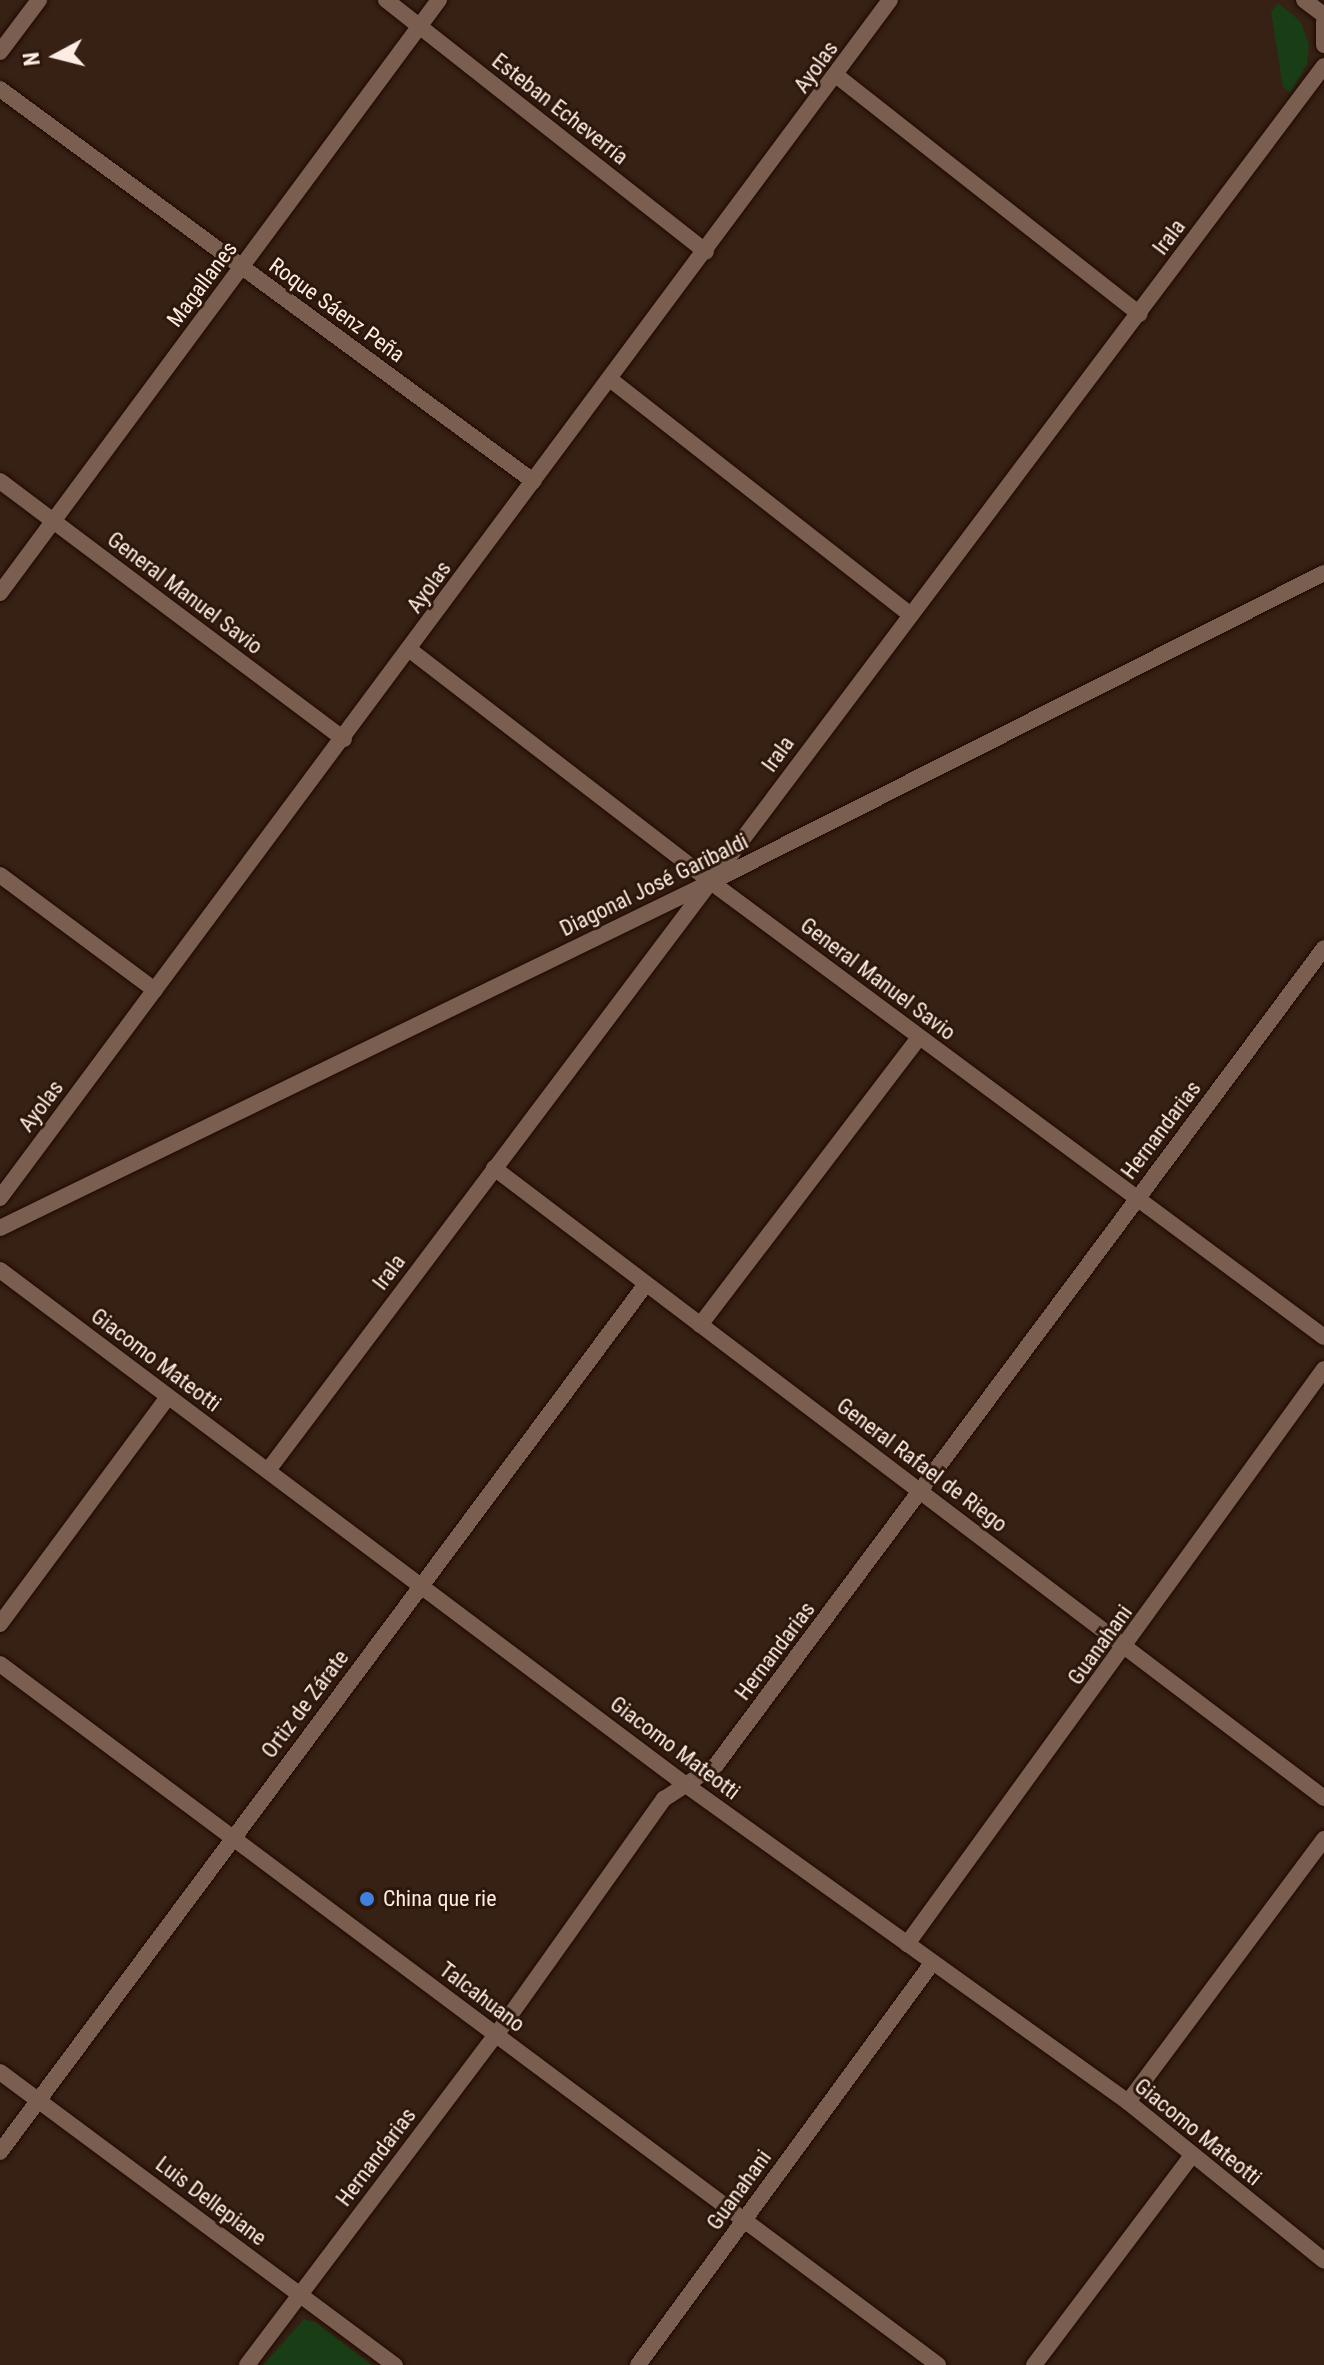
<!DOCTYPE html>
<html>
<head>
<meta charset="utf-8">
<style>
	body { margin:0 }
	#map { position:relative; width:1324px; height:2365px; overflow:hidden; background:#372014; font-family:"Roboto Condensed",sans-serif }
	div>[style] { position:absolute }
	.green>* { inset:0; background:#193e15 }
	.roads { filter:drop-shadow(0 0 2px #1e0901) drop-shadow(0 0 2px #1e0901) }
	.street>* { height:16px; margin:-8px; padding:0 8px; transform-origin:8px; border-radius:8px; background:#7a5f51 }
	.dots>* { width:22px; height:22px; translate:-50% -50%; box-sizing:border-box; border:4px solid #2d170a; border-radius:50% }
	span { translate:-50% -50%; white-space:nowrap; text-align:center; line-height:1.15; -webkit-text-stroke:6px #2d170a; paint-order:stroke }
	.street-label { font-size:22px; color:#fcece3 }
	.poi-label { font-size:22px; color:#fcece3 }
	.left { translate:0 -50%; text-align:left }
	.north { position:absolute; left:16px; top:16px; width:80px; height:80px; -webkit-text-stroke:6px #2d170a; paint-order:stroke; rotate:263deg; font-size:22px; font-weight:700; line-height:32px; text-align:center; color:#fcece3 }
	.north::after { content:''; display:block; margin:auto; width:28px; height:36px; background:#fcece3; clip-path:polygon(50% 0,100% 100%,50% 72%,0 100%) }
</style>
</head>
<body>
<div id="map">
	<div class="green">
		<div style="clip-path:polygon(1278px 3px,1300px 21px,1309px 44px,1307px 64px,1290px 93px,1283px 87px,1271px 12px)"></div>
		<div style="clip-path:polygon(304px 2319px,315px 2322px,372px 2365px,263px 2365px)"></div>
	</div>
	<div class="roads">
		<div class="street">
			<div style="left:386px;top:0;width:407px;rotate:38.2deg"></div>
			<div style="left:1304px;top:0;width:25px;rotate:37deg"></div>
			<div style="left:1324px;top:22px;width:23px;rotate:90deg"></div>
			<div style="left:0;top:52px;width:65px;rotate:-53.1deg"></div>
			<div style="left:837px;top:76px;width:385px;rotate:38.2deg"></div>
			<div style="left:0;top:89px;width:662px;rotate:36.33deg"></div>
			<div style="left:611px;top:380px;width:377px;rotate:38.1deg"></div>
			<div style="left:0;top:481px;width:430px;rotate:36.9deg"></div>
			<div style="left:0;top:593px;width:738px;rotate:-53.49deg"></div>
			<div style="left:410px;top:650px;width:380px;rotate:37.6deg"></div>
			<div style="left:711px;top:882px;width:763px;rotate:36.58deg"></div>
			<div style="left:0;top:875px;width:193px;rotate:36.6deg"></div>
			<div style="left:494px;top:1168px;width:1042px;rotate:37.2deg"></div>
			<div style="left:0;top:1198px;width:1492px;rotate:-53.39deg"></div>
			<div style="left:0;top:1228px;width:791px;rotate:-25.95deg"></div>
			<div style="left:711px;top:882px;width:686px;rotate:-26.75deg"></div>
			<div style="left:0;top:1270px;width:858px;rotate:36.9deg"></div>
			<div style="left:686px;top:1785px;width:544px;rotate:35.65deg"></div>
			<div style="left:1128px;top:2102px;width:252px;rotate:39deg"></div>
			<div style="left:700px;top:1325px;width:361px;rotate:-52.7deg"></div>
			<div style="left:269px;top:1469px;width:1755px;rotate:-53.06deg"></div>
			<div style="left:0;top:1624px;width:282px;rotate:-53.5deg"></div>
			<div style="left:0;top:1664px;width:1171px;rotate:36.77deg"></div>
			<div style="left:907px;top:1944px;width:710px;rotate:-54.05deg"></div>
			<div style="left:0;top:2072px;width:492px;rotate:36.6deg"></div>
			<div style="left:1128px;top:2102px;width:328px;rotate:-53.3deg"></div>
			<div style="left:0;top:2152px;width:1082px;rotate:-53.34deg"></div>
			<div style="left:247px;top:2365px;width:413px;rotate:-53deg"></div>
			<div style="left:496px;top:2035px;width:290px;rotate:-54.6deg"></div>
			<div style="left:664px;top:1799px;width:62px;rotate:-33.2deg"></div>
			<div style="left:716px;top:1765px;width:1018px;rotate:-53.34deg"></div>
			<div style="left:638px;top:2365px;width:498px;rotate:-53.8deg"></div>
			<div style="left:1034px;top:2365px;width:263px;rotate:-53deg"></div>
		</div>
	</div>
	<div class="dots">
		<div style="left:367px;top:1899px;background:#3f7fe0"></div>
	</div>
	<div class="street-label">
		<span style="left:816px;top:67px;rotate:-54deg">Ayolas</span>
		<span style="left:560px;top:109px;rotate:38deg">Esteban Echeverría</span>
		<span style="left:1169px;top:237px;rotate:-53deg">Irala</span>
		<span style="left:202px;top:284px;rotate:-53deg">Magallanes</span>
		<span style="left:337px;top:310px;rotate:36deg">Roque Sáenz Peña</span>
		<span style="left:429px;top:587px;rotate:-54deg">Ayolas</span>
		<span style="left:185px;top:593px;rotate:37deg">General Manuel Savio</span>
		<span style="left:778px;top:754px;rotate:-54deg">Irala</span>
		<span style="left:654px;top:885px;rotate:-26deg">Diagonal José Garibaldi</span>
		<span style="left:878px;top:979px;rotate:37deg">General Manuel Savio</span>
		<span style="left:41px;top:1106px;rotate:-53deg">Ayolas</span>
		<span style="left:1161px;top:1130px;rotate:-53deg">Hernandarias</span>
		<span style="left:389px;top:1272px;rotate:-53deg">Irala</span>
		<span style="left:156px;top:1360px;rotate:37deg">Giacomo Mateotti</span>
		<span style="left:922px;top:1465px;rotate:37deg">General Rafael de Riego</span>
		<span style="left:1100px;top:1645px;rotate:-54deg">Guanahani</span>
		<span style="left:775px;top:1651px;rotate:-53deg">Hernandarias</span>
		<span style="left:305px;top:1704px;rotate:-53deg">Ortiz de Zárate</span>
		<span style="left:675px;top:1748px;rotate:37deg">Giacomo Mateotti</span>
		<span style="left:482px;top:1997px;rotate:37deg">Talcahuano</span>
		<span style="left:1198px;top:2132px;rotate:39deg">Giacomo Mateotti</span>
		<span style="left:376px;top:2157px;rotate:-53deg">Hernandarias</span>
		<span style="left:739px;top:2190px;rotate:-54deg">Guanahani</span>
		<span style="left:211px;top:2201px;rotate:37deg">Luis Dellepiane</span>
	</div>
	<div class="poi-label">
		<span class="left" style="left:383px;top:1899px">China que rie</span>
	</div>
	<div class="north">N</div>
</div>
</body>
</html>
